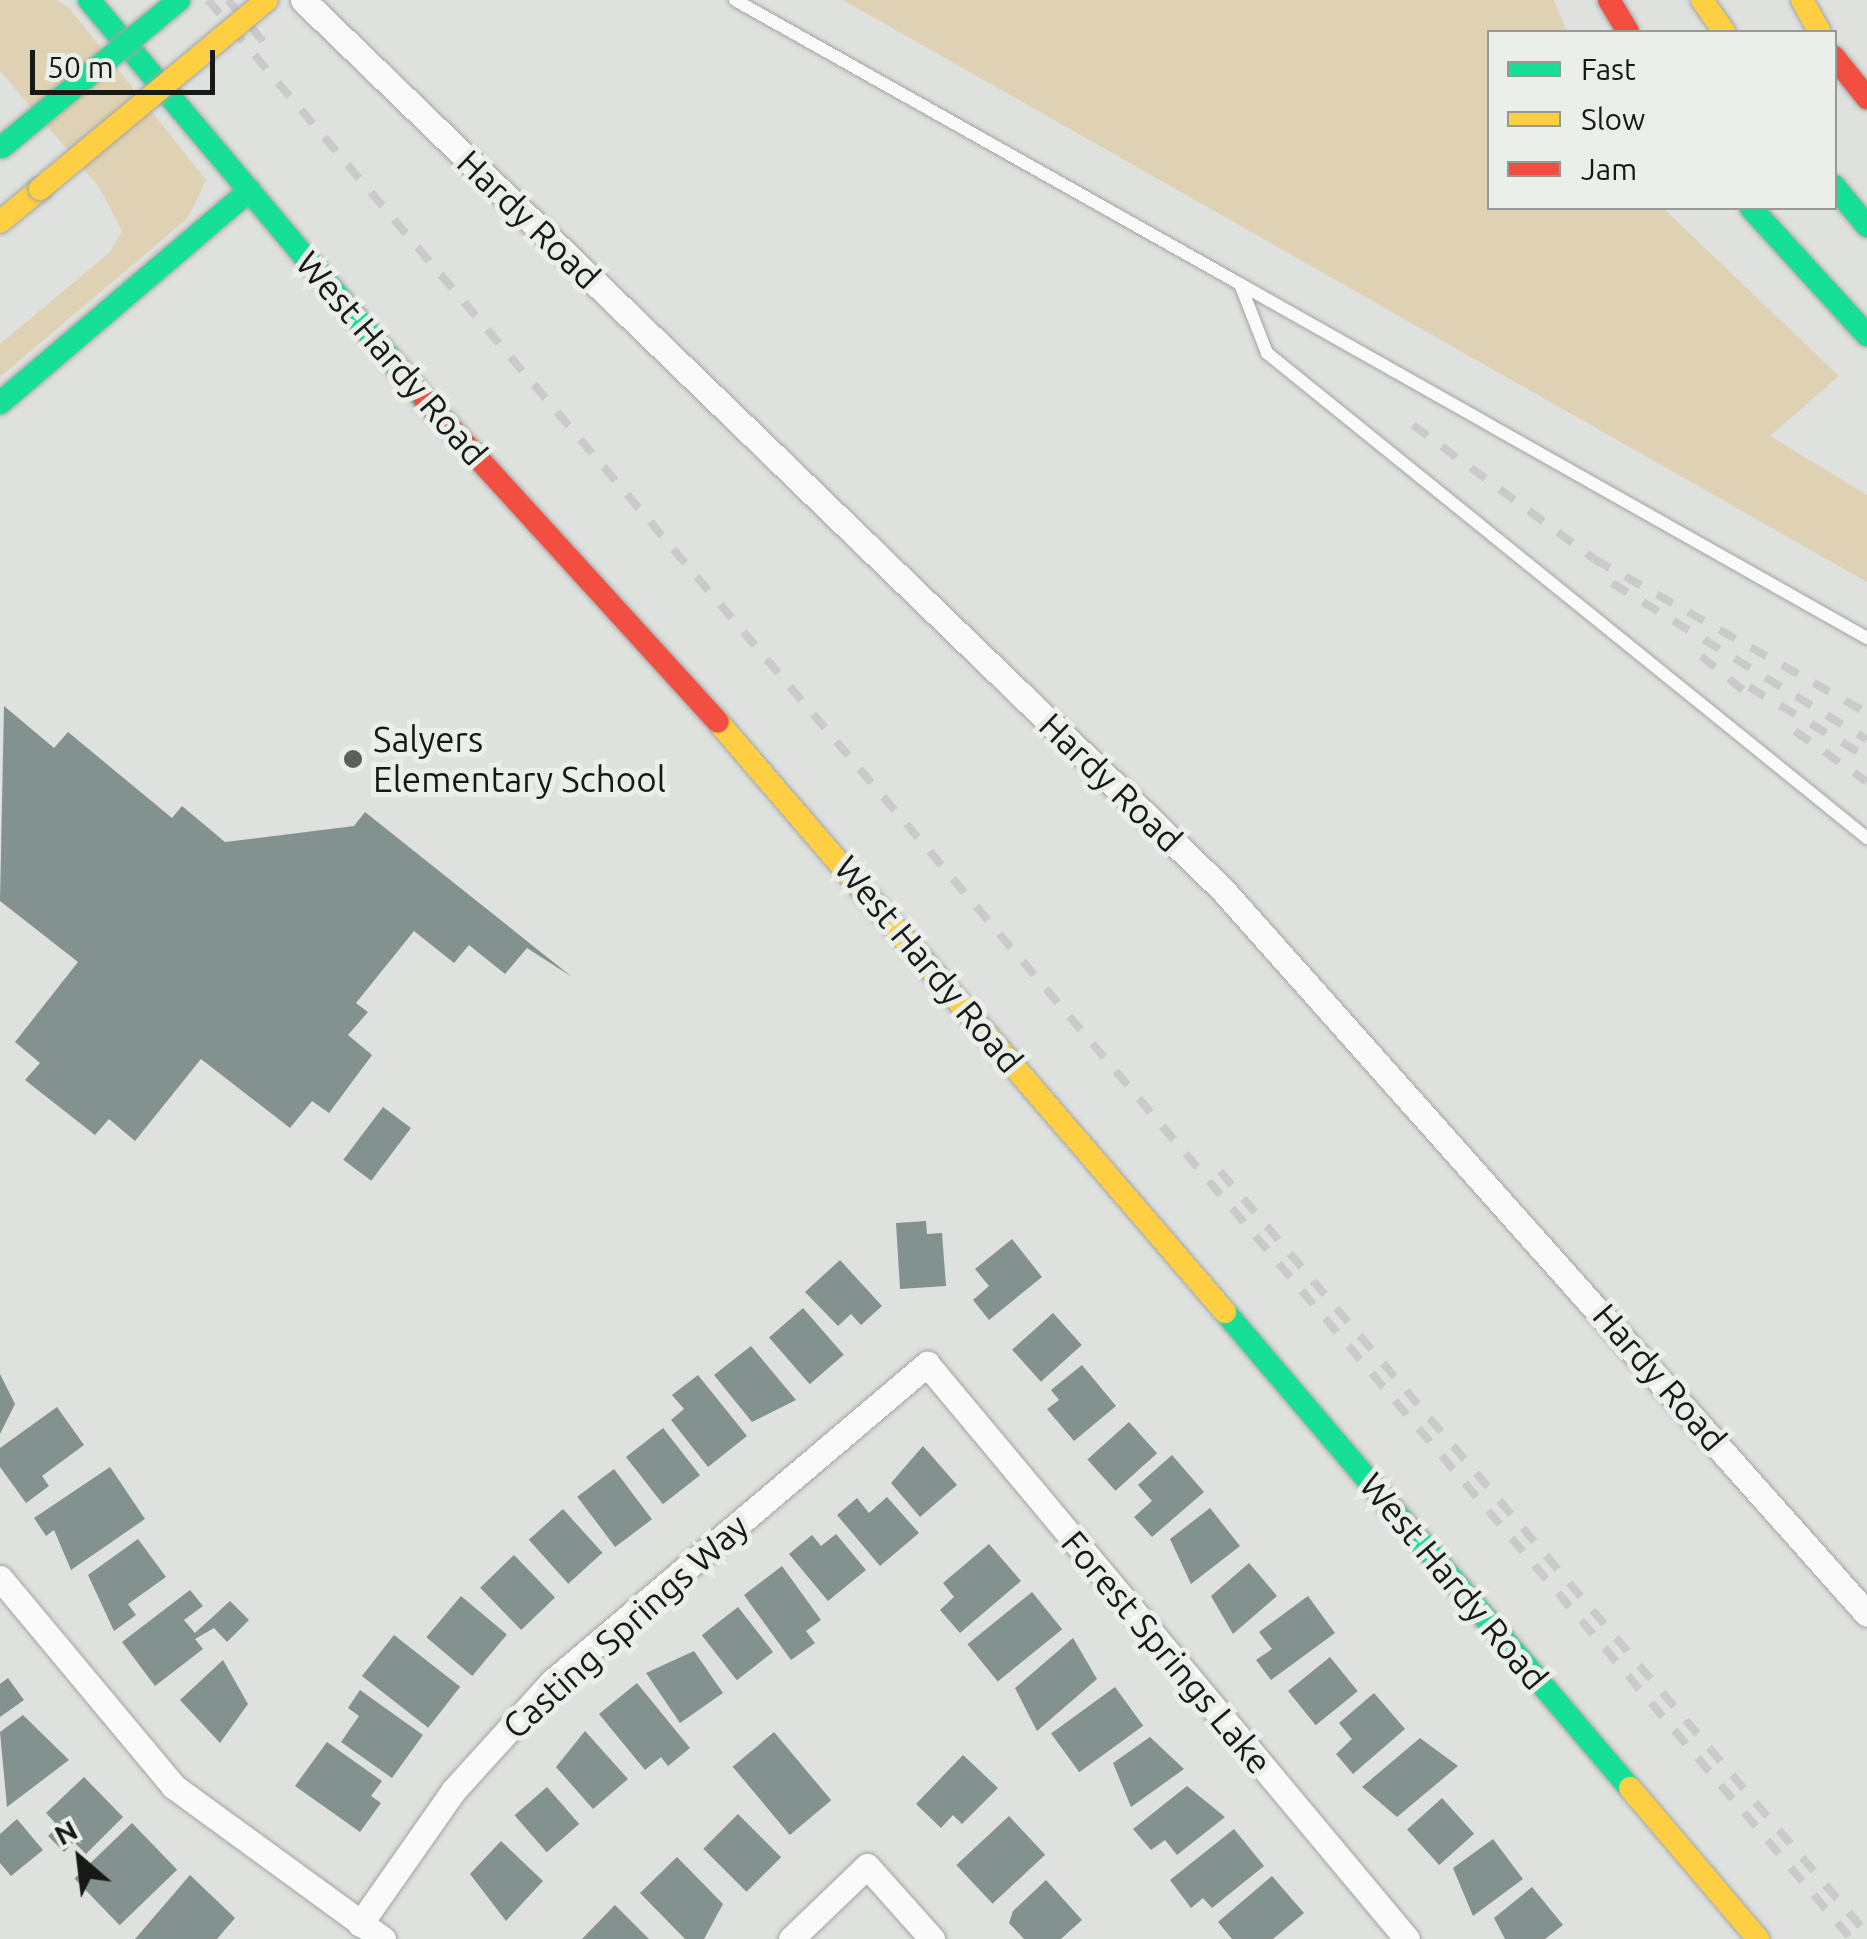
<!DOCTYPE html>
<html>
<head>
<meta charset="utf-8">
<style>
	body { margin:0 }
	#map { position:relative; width:1867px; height:1939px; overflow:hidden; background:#dee1de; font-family:Ubuntu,sans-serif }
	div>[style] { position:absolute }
	.green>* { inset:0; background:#dfd2b4 }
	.building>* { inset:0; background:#83928e; transform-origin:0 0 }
	.roads { filter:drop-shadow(0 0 2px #a2a4a2) drop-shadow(0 0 2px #a2a4a2) }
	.lane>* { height:12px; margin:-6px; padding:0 6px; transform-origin:6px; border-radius:6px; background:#fafafa }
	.street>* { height:25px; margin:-12.5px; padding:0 12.5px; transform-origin:12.5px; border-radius:12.5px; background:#fafafa }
	.fast>* { height:22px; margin:-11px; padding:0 11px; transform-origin:11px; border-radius:11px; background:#16e098 }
	.slow>* { height:22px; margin:-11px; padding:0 11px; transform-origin:11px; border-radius:11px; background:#ffcf43 }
	.jam>* { height:22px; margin:-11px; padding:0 11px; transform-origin:11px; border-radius:11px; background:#f24e42 }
	.rail>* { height:8px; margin-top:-4px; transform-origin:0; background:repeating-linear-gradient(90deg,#cacaca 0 18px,transparent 0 36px) }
	.bridges { filter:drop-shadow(0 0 2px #a2a4a2) drop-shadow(0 0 2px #a2a4a2) }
	.fast-bridge>* { height:22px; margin:-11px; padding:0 11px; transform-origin:11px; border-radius:11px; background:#16e098 }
	.slow-bridge>* { height:22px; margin:-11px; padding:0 11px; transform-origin:11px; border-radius:11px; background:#ffcf43 }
	.dots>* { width:28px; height:28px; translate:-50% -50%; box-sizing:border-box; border:5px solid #eaefea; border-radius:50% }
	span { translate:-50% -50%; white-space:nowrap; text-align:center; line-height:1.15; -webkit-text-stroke:10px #eaefea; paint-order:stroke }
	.street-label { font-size:35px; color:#171917 }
	.poi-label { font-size:35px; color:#171917 }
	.left { translate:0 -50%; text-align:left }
	.legend { position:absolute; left:1487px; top:30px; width:350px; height:180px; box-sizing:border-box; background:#eaefea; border:2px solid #969996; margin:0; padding:12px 18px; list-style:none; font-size:30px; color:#171917 }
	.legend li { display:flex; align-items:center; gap:20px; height:50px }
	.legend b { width:50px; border:2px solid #969996 }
	.north { position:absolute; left:30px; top:1809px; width:100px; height:100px; -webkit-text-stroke:8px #eaefea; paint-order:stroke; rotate:332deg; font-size:28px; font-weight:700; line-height:40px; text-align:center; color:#171917 }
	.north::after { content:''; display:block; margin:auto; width:35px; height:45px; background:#171917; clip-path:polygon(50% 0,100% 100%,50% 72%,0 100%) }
	.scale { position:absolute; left:30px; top:50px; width:185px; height:45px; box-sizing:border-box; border:5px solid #171917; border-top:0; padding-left:12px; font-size:30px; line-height:35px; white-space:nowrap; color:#171917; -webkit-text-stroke:8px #eaefea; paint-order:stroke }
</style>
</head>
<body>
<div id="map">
	<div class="green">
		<div style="clip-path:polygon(0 0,57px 0,70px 9px,206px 180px,188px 218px,0 377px,0 344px,110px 252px,122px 231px,99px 187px,0 71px)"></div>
		<div style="clip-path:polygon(843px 0,1554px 0,1567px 32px,1490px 32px,1490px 208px,1663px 208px,1839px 376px,1770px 436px,1867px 495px,1867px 582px)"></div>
	</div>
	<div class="building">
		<div style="clip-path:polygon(4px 706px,54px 748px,68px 732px,172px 818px,182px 806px,225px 842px,354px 826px,365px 812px,572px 977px,527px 948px,505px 974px,469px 945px,454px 963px,414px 931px,356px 1003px,368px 1012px,348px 1035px,372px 1055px,329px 1113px,312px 1101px,290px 1128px,201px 1059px,135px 1141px,109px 1119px,95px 1135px,25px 1080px,40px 1063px,15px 1042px,78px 962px,0 901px)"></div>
		<div style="left:383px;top:1107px;width:35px;height:66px;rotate:37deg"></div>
		<div style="clip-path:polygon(926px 1221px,927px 1234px,942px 1233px,946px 1286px,900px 1289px,896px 1223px)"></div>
		<div style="clip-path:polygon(1012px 1239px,1042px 1277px,989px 1320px,973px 1300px,989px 1286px,975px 1269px)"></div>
		<div style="clip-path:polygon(840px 1260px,882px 1306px,861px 1325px,851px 1314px,838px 1326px,805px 1292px)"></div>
		<div style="left:803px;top:1308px;width:62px;height:45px;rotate:49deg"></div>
		<div style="left:1053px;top:1313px;width:43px;height:55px;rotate:48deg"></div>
		<div style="clip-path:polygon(751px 1346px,796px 1400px,752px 1422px,714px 1375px)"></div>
		<div style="clip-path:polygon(1082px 1365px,1116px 1406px,1074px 1441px,1047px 1409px,1059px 1400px,1051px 1390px)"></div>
		<div style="clip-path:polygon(0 1374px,15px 1404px,0 1434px)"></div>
		<div style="clip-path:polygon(698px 1375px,747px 1436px,708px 1467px,671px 1420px,684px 1409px,672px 1395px)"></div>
		<div style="clip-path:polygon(57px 1407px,84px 1445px,42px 1476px,49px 1486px,26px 1503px,0 1467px,0 1448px)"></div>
		<div style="left:1129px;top:1422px;width:42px;height:56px;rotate:48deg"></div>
		<div style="left:663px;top:1428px;width:60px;height:47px;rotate:52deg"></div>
		<div style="clip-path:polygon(923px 1446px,957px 1485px,920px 1517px,891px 1483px)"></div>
		<div style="clip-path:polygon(1172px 1455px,1204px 1492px,1152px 1537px,1134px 1517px,1152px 1501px,1138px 1485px)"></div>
		<div style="clip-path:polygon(110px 1467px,145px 1519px,71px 1570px,54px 1530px,46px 1536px,34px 1518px)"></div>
		<div style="left:614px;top:1469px;width:63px;height:46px;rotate:53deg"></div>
		<div style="clip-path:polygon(887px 1497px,919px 1533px,880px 1566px,837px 1515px,857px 1498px,869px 1513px)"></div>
		<div style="clip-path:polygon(1210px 1508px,1240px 1546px,1191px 1584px,1170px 1539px)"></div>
		<div style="left:563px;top:1509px;width:59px;height:46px;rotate:48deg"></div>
		<div style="clip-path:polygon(836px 1534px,866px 1570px,828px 1601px,789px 1554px,812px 1535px,821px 1546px)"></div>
		<div style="clip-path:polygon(138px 1539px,166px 1577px,128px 1604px,136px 1615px,114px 1631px,88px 1575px)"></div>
		<div style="clip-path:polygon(989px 1544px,1021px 1581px,960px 1633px,940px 1610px,954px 1597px,943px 1583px)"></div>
		<div style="left:514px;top:1555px;width:59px;height:47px;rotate:46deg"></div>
		<div style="clip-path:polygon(1249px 1563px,1277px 1596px,1233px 1634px,1211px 1596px)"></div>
		<div style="clip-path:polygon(782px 1566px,821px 1620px,806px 1631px,815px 1643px,791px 1660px,744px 1595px)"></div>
		<div style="clip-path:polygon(190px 1590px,203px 1606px,184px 1620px,195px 1633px,230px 1601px,249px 1620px,227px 1642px,214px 1628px,195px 1639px,203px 1649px,155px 1686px,122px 1642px)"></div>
		<div style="left:1032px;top:1592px;width:48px;height:83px;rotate:51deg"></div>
		<div style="left:461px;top:1596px;width:60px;height:54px;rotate:40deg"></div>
		<div style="clip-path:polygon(1308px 1596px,1335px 1633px,1271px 1680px,1256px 1660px,1272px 1649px,1259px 1632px)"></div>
		<div style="left:738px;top:1607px;width:57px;height:46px;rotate:52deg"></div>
		<div style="left:394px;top:1635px;width:84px;height:52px;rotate:38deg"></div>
		<div style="clip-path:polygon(1073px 1638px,1097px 1679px,1037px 1731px,1015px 1688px)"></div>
		<div style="clip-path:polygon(694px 1651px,723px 1693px,680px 1723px,646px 1673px)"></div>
		<div style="left:1330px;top:1657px;width:44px;height:54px;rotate:51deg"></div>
		<div style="clip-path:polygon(223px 1660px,248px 1704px,220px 1743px,180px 1700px)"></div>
		<div style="clip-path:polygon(8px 1678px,24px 1700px,0 1717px,0 1684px)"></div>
		<div style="clip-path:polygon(637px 1683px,690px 1748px,668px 1766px,661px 1757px,645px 1770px,599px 1714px)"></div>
		<div style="left:1115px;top:1687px;width:48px;height:79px;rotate:54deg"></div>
		<div style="clip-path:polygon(360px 1690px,423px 1735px,392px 1778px,341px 1742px,359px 1716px,348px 1708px)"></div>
		<div style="clip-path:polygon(1374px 1693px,1405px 1729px,1353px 1774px,1336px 1754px,1352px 1739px,1339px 1723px)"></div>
		<div style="clip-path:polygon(23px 1715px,69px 1760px,7px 1807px,0 1732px)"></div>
		<div style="clip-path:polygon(585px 1731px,628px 1779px,593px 1809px,556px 1767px)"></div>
		<div style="left:774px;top:1732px;width:89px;height:54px;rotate:50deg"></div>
		<div style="clip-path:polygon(1150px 1737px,1184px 1769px,1131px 1807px,1113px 1763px)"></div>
		<div style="clip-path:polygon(1420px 1738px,1458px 1766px,1397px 1817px,1362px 1787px)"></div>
		<div style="clip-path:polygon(327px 1742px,382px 1781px,371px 1796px,381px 1803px,360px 1832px,295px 1786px)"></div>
		<div style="clip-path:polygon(963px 1755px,998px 1788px,962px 1824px,953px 1815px,941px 1828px,916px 1804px)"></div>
		<div style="clip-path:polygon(84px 1777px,123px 1817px,86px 1854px,74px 1842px,64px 1852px,48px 1836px,58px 1826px,46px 1813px)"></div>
		<div style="clip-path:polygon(1187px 1786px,1225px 1817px,1177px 1855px,1165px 1840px,1151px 1850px,1133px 1829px)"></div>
		<div style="left:547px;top:1787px;width:49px;height:43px;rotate:49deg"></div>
		<div style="left:1442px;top:1798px;width:48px;height:47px;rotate:48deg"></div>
		<div style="left:738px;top:1814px;width:61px;height:49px;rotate:45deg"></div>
		<div style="left:1009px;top:1816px;width:53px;height:72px;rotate:47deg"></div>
		<div style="clip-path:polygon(17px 1819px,43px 1850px,11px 1876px,0 1863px,0 1834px)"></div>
		<div style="left:132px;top:1823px;width:65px;height:80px;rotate:46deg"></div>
		<div style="clip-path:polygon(1234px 1829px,1264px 1866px,1212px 1908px,1203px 1898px,1191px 1908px,1170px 1880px)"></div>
		<div style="clip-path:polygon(1493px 1839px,1523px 1879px,1473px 1916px,1453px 1868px)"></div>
		<div style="clip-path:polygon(501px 1841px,543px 1881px,506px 1921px,470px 1874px)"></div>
		<div style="clip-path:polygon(677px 1857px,723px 1904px,704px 1939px,685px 1939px,640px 1893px)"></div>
		<div style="clip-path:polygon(190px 1875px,235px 1918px,217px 1939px,135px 1939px)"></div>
		<div style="clip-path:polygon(1272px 1876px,1304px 1913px,1273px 1939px,1232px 1939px,1218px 1922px)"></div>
		<div style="clip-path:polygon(1046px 1880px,1082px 1920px,1061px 1939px,1024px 1939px,1009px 1923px,1013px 1911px)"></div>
		<div style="clip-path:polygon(1532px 1887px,1563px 1925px,1545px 1939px,1505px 1939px,1494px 1918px)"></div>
		<div style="clip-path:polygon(615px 1905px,649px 1939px,582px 1939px)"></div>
	</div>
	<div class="roads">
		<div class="lane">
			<div style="left:735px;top:0;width:579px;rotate:29.35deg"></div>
			<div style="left:1240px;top:284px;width:74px;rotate:68.6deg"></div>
			<div style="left:1267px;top:353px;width:772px;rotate:38.95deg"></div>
			<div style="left:1240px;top:284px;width:720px;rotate:29.45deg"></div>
		</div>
		<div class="street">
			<div style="left:303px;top:0;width:1279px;rotate:44.05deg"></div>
			<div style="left:1222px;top:889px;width:970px;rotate:48.34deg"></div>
			<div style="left:0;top:1578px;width:271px;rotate:50.2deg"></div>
			<div style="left:173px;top:1786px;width:260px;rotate:36.1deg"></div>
			<div style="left:360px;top:1924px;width:162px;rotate:-55deg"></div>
			<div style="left:453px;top:1791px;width:147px;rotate:-47.8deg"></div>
			<div style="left:552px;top:1682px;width:492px;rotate:-40.3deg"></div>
			<div style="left:927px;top:1364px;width:749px;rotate:50.15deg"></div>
			<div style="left:791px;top:1939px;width:105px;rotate:-43.8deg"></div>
			<div style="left:867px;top:1866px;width:98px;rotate:48.3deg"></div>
		</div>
		<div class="fast">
			<div style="left:89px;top:0;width:522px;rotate:49.97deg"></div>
			<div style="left:1834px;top:186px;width:52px;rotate:50.5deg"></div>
			<div style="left:1751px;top:208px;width:172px;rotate:47.6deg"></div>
			<div style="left:0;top:403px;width:328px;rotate:-40.4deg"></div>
			<div style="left:1225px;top:1312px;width:625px;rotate:49.61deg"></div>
		</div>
		<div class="slow">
			<div style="left:1702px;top:0;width:39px;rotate:55deg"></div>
			<div style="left:1802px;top:0;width:37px;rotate:61deg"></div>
			<div style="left:0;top:222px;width:52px;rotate:-39.5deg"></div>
			<div style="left:718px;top:722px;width:778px;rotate:49.33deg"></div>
			<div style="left:1630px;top:1788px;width:198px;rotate:49.7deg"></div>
		</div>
		<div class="jam">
			<div style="left:1609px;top:0;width:37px;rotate:59deg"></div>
			<div style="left:1834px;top:57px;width:53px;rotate:51.2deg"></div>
			<div style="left:425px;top:400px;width:435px;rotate:47.7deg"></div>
		</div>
	</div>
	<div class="rail">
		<div style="left:208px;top:0;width:2541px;rotate:49.72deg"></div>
		<div style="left:228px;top:0;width:70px;rotate:49.7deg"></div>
		<div style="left:1413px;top:425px;width:225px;rotate:36.5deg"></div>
		<div style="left:1594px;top:559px;width:313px;rotate:29.4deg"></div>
		<div style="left:1612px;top:583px;width:299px;rotate:31.6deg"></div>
		<div style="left:1701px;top:656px;width:70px;rotate:39.2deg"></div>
		<div style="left:1749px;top:687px;width:137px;rotate:30.7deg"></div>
		<div style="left:1795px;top:731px;width:88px;rotate:35.3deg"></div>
		<div style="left:1220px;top:1171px;width:1000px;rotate:49.7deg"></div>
	</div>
	<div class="bridges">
		<div class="fast-bridge">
			<div style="left:2px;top:147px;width:230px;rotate:-39.7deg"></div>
		</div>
		<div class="slow-bridge">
			<div style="left:40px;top:189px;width:295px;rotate:-39.8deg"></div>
		</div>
	</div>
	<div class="dots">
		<div style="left:353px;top:759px;background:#5d5f5d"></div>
	</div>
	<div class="street-label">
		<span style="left:529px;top:219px;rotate:44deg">Hardy Road</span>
		<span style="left:392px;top:358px;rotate:49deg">West Hardy Road</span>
		<span style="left:1111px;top:782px;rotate:44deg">Hardy Road</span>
		<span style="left:929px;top:964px;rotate:50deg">West Hardy Road</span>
		<span style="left:1660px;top:1377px;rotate:49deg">Hardy Road</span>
		<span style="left:1454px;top:1581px;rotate:50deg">West Hardy Road</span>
		<span style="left:625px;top:1626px;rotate:-42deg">Casting Springs Way</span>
		<span style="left:1167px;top:1652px;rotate:50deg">Forest Springs Lake</span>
	</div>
	<div class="poi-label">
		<span class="left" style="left:373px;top:759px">Salyers<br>Elementary School</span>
	</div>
	<ul class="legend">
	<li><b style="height:12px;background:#16e098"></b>Fast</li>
	<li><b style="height:12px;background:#ffcf43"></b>Slow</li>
	<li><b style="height:12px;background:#f24e42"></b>Jam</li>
	</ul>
	<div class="north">N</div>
	<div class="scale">50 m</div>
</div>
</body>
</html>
